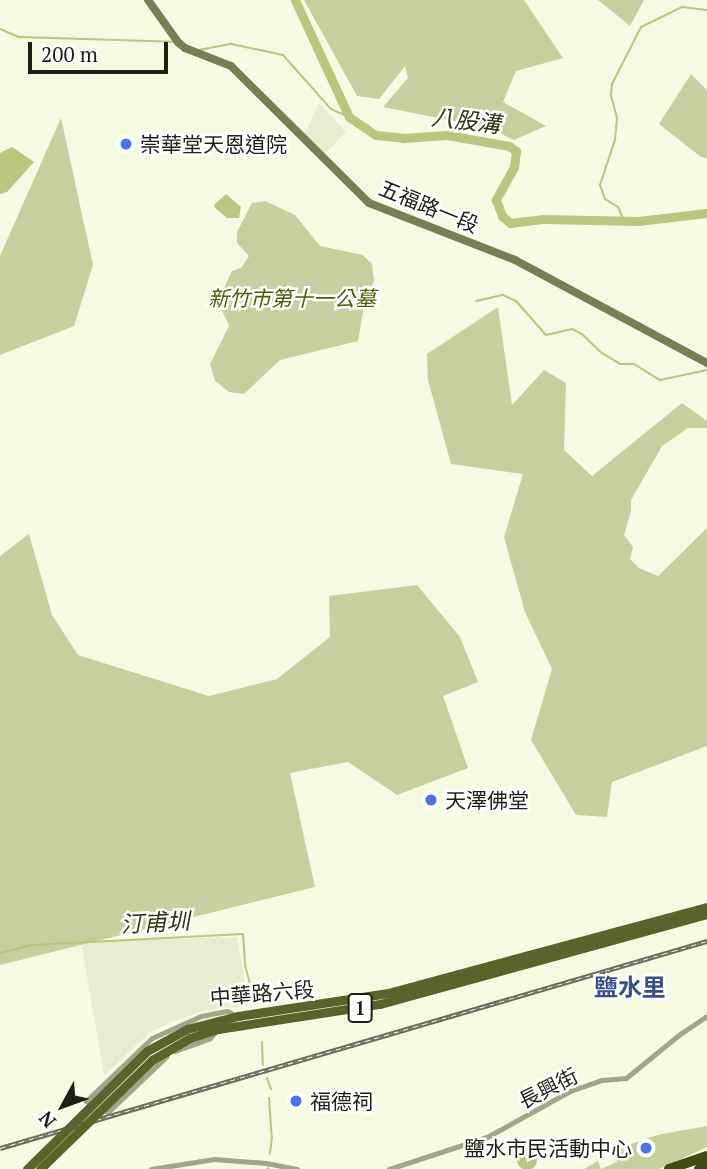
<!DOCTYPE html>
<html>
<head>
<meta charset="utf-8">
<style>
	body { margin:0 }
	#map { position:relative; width:707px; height:1169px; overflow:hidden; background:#f5fae2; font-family:"PT Serif","Noto Sans TC",serif }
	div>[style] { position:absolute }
	.built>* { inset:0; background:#e7edce }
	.green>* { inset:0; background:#c6d09e }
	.water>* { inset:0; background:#b9c67d }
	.round { border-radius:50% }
	.stream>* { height:2px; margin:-1px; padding:0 1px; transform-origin:1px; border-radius:1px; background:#b9c67d }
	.river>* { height:9px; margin:-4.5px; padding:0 4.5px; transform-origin:4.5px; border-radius:4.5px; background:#b9c67d }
	.street>* { height:5px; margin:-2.5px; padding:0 2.5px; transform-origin:2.5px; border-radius:2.5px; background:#a0a688 }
	.secondary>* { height:8px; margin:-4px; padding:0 4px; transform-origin:4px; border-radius:4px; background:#777f52 }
	.primary>* { height:9px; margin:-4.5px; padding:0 4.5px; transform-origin:4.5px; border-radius:4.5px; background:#5a6329 }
	.highway>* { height:10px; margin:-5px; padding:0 5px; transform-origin:5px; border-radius:5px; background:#434a13 }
	.rail>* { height:4.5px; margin-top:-2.25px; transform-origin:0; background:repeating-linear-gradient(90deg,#fff 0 5px,#676a5c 0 10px); box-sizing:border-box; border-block:2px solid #676a5c }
	.primary-bridge>* { height:9px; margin:-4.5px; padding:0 4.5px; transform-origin:4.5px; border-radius:4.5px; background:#5a6329 }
	.dots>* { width:19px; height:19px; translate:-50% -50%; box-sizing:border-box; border:4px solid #fff; border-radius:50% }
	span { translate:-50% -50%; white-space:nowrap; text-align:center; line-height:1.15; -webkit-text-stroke:5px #fff; paint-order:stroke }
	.shield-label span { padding:2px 5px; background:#fff; border:2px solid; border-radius:5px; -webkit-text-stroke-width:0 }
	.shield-label { font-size:19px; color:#1d1f16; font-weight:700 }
	.poi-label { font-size:21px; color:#1d1f16 }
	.left { translate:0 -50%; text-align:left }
	.right { translate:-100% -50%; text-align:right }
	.street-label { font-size:21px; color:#1d1f16 }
	.park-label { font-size:21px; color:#525c05; font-style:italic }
	.water-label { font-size:23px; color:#303515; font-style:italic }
	.quarter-label { font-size:24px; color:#3b508b; font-weight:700 }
	.north { position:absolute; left:28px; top:1071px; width:70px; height:70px; -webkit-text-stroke:5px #fff; paint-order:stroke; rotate:229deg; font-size:19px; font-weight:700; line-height:28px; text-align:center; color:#1d1f16 }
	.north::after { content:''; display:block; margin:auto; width:24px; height:32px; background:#1d1f16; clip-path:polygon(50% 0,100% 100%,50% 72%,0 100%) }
	.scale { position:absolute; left:28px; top:42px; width:140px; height:32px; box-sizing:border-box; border:4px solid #1d1f16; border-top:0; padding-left:9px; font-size:21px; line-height:24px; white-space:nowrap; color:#1d1f16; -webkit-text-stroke:5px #fff; paint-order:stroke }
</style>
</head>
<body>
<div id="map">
	<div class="built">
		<div style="clip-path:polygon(319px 103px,346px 132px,325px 154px,305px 134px)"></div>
		<div style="clip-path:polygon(237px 937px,249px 1005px,203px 1011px,171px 1022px,149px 1033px,104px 1076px,81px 942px)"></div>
	</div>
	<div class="green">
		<div style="clip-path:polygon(304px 0,524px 0,563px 58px,516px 71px,503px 102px,546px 126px,514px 140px,489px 128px,383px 107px,408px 78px,405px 66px,379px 99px,357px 96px)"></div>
		<div style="clip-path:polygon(598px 0,644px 0,630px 26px)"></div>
		<div style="clip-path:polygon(691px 74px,707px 90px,707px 158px,701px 157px,659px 124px)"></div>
		<div style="clip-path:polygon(61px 118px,93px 265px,74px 326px,0 355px,0 256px)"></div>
		<div style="clip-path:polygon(265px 201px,295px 215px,320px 246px,363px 255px,372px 264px,374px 281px,364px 306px,358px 341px,280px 360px,244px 394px,229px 392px,215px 381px,210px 364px,229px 326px,218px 301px,232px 271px,241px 268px,249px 256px,237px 243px,237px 232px,252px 203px)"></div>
		<div style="clip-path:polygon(498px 307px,512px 405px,544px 370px,566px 383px,564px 450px,592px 476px,682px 403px,707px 421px,707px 428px,688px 428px,662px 446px,631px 500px,631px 511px,624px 535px,633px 547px,630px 559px,639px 568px,658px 576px,707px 528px,707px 746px,612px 782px,607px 817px,576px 815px,531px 740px,552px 669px,525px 612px,504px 537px,523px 474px,451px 464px,428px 380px,427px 354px)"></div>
		<div style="clip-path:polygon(29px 534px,52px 615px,78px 655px,209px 696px,277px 679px,330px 637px,329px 596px,417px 585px,460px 637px,478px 682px,443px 696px,468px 768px,397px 795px,348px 762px,290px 773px,315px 887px,0 965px,0 556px)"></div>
		<div style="clip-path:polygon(707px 1126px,707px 1147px,659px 1169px,584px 1169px,598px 1161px,601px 1169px,617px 1162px,614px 1150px,657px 1135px)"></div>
	</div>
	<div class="water">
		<div style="clip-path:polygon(12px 147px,34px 162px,7px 192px,0 194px,0 153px)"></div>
		<div style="clip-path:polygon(226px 194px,241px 207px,239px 218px,227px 218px,215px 208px,214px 205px)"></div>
		<div class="round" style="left:517px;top:1150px;width:20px;height:20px"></div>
	</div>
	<div class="stream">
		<div style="left:0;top:29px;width:21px;rotate:23deg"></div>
		<div style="left:19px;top:37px;width:155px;rotate:1.8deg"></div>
		<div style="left:199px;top:50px;width:33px;rotate:-11deg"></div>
		<div style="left:231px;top:44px;width:53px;rotate:11.9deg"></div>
		<div style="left:283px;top:55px;width:72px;rotate:48.4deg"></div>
		<div style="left:331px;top:109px;width:20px;rotate:24deg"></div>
		<div style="left:624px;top:221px;width:15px;rotate:-113deg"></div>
		<div style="left:618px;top:207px;width:15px;rotate:-148deg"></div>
		<div style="left:605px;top:199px;width:15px;rotate:-110deg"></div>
		<div style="left:600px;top:185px;width:47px;rotate:-71.6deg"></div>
		<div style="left:615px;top:140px;width:22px;rotate:-85deg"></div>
		<div style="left:617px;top:118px;width:24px;rotate:-105deg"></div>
		<div style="left:611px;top:95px;width:11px;rotate:-85deg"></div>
		<div style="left:612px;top:84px;width:64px;rotate:-63deg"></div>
		<div style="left:641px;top:27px;width:46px;rotate:-26deg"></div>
		<div style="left:682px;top:7px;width:25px;rotate:7deg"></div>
		<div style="left:476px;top:301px;width:28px;rotate:-13deg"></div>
		<div style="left:503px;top:295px;width:14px;rotate:25deg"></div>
		<div style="left:516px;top:301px;width:45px;rotate:48.6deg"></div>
		<div style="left:546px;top:335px;width:27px;rotate:-13deg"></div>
		<div style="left:572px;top:329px;width:11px;rotate:27deg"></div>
		<div style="left:582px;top:334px;width:28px;rotate:44deg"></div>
		<div style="left:602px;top:353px;width:21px;rotate:31deg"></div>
		<div style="left:620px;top:364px;width:14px"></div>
		<div style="left:634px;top:364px;width:31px;rotate:32deg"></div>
		<div style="left:660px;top:380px;width:48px;rotate:-12deg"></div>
		<div style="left:0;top:953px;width:34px;rotate:-14deg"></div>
		<div style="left:33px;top:945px;width:210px;rotate:-3deg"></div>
		<div style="left:243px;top:934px;width:31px;rotate:86deg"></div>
		<div style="left:245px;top:965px;width:39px;rotate:75deg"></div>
		<div style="left:262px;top:1042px;width:23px;rotate:88deg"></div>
		<div style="left:267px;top:1078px;width:12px;rotate:70deg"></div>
		<div style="left:269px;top:1098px;width:39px;rotate:86deg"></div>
		<div style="left:272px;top:1137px;width:17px;rotate:97deg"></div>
		<div style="left:268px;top:1168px;width:1px;rotate:45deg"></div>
	</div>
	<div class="river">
		<div style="left:295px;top:0;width:129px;rotate:65.2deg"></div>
		<div style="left:349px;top:117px;width:32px;rotate:34deg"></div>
		<div style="left:376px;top:135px;width:27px;rotate:6deg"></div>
		<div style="left:403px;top:138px;width:44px;rotate:-3.9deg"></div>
		<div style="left:447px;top:135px;width:63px;rotate:10.1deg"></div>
		<div style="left:509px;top:146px;width:9px;rotate:36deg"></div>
		<div style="left:516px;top:151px;width:16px;rotate:97deg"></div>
		<div style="left:514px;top:167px;width:38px;rotate:119deg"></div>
		<div style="left:496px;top:200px;width:17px;rotate:69deg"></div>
		<div style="left:502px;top:216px;width:11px;rotate:41deg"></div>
		<div style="left:510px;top:223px;width:34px;rotate:-7deg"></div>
		<div style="left:544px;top:219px;width:94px;rotate:1.2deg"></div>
		<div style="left:638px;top:221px;width:69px;rotate:-6.6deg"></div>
	</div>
	<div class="street">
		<div style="left:175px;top:1051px;width:37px;rotate:-20deg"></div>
		<div style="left:210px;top:1038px;width:9px;rotate:-49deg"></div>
		<div style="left:93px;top:1104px;width:8px;rotate:-157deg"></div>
		<div style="left:86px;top:1101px;width:91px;rotate:-43.7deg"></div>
		<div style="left:152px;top:1038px;width:54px;rotate:-24.2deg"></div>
		<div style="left:201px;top:1016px;width:26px;rotate:-11deg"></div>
		<div style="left:227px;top:1011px;width:9px;rotate:27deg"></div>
		<div style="left:102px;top:1109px;width:7px;rotate:27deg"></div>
		<div style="left:108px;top:1112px;width:81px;rotate:-43.5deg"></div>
		<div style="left:151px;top:1169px;width:64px;rotate:-9deg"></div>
		<div style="left:214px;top:1159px;width:52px;rotate:4.4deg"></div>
		<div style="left:266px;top:1163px;width:32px;rotate:11deg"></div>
		<div style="left:389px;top:1169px;width:103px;rotate:-18.1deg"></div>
		<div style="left:487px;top:1137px;width:95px;rotate:-29deg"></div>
		<div style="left:570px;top:1091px;width:34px;rotate:-19deg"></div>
		<div style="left:602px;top:1080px;width:24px;rotate:-5deg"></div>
		<div style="left:626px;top:1078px;width:70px;rotate:-39.2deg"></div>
		<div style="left:680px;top:1034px;width:32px;rotate:-34deg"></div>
	</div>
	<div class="secondary">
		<div style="left:148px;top:0;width:52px;rotate:54.5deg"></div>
		<div style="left:178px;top:42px;width:9px;rotate:41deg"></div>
		<div style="left:185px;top:48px;width:49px;rotate:21.4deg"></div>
		<div style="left:231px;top:66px;width:194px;rotate:44.8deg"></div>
		<div style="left:369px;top:203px;width:157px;rotate:21.3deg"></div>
		<div style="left:515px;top:260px;width:218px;rotate:28.2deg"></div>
	</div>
	<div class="primary">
		<div style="left:238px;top:1016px;width:152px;rotate:-8.7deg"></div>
		<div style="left:388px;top:993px;width:330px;rotate:-15.1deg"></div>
		<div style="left:218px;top:1029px;width:164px;rotate:-8.8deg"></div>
		<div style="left:380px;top:1004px;width:339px;rotate:-15.4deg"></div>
	</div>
	<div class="highway">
		<div style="left:669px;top:1169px;width:40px;rotate:-18.9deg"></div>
		<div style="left:699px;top:1169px;width:9px;rotate:-27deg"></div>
	</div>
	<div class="rail">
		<div style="left:0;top:1148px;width:737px;rotate:-16.32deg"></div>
	</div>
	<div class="primary-bridge">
		<div style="left:27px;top:1169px;width:168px;rotate:-44.5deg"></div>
		<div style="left:147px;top:1051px;width:46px;rotate:-28.8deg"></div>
		<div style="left:187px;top:1029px;width:53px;rotate:-14.3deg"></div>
		<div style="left:40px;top:1169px;width:156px;rotate:-44.2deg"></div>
		<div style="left:152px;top:1060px;width:44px;rotate:-30.1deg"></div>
		<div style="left:190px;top:1038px;width:29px;rotate:-18deg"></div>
	</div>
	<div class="dots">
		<div style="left:126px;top:144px;background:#4c72e5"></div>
		<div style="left:431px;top:800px;background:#4c72e5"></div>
		<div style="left:296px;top:1101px;background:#4c72e5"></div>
		<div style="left:646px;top:1148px;background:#4c72e5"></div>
	</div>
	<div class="shield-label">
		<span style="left:360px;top:1008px">1</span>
	</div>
	<div class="poi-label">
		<span class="left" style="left:140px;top:144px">崇華堂天恩道院</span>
		<span class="left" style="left:445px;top:800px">天澤佛堂</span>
		<span class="left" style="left:310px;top:1101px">福德祠</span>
		<span class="right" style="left:632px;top:1148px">鹽水市民活動中心</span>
	</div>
	<div class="street-label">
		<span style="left:429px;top:206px;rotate:22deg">五福路一段</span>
		<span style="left:262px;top:993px;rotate:-5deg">中華路六段</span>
		<span style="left:548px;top:1088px;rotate:-27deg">長興街</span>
	</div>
	<div class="park-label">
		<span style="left:292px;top:298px">新竹市第十一公墓</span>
	</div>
	<div class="water-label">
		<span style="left:466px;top:121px;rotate:7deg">八股溝</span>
		<span style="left:155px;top:923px;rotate:-3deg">汀甫圳</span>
	</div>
	<div class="quarter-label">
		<span style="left:630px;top:988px">鹽水里</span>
	</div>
	<div class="north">N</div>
	<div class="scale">200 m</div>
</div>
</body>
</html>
